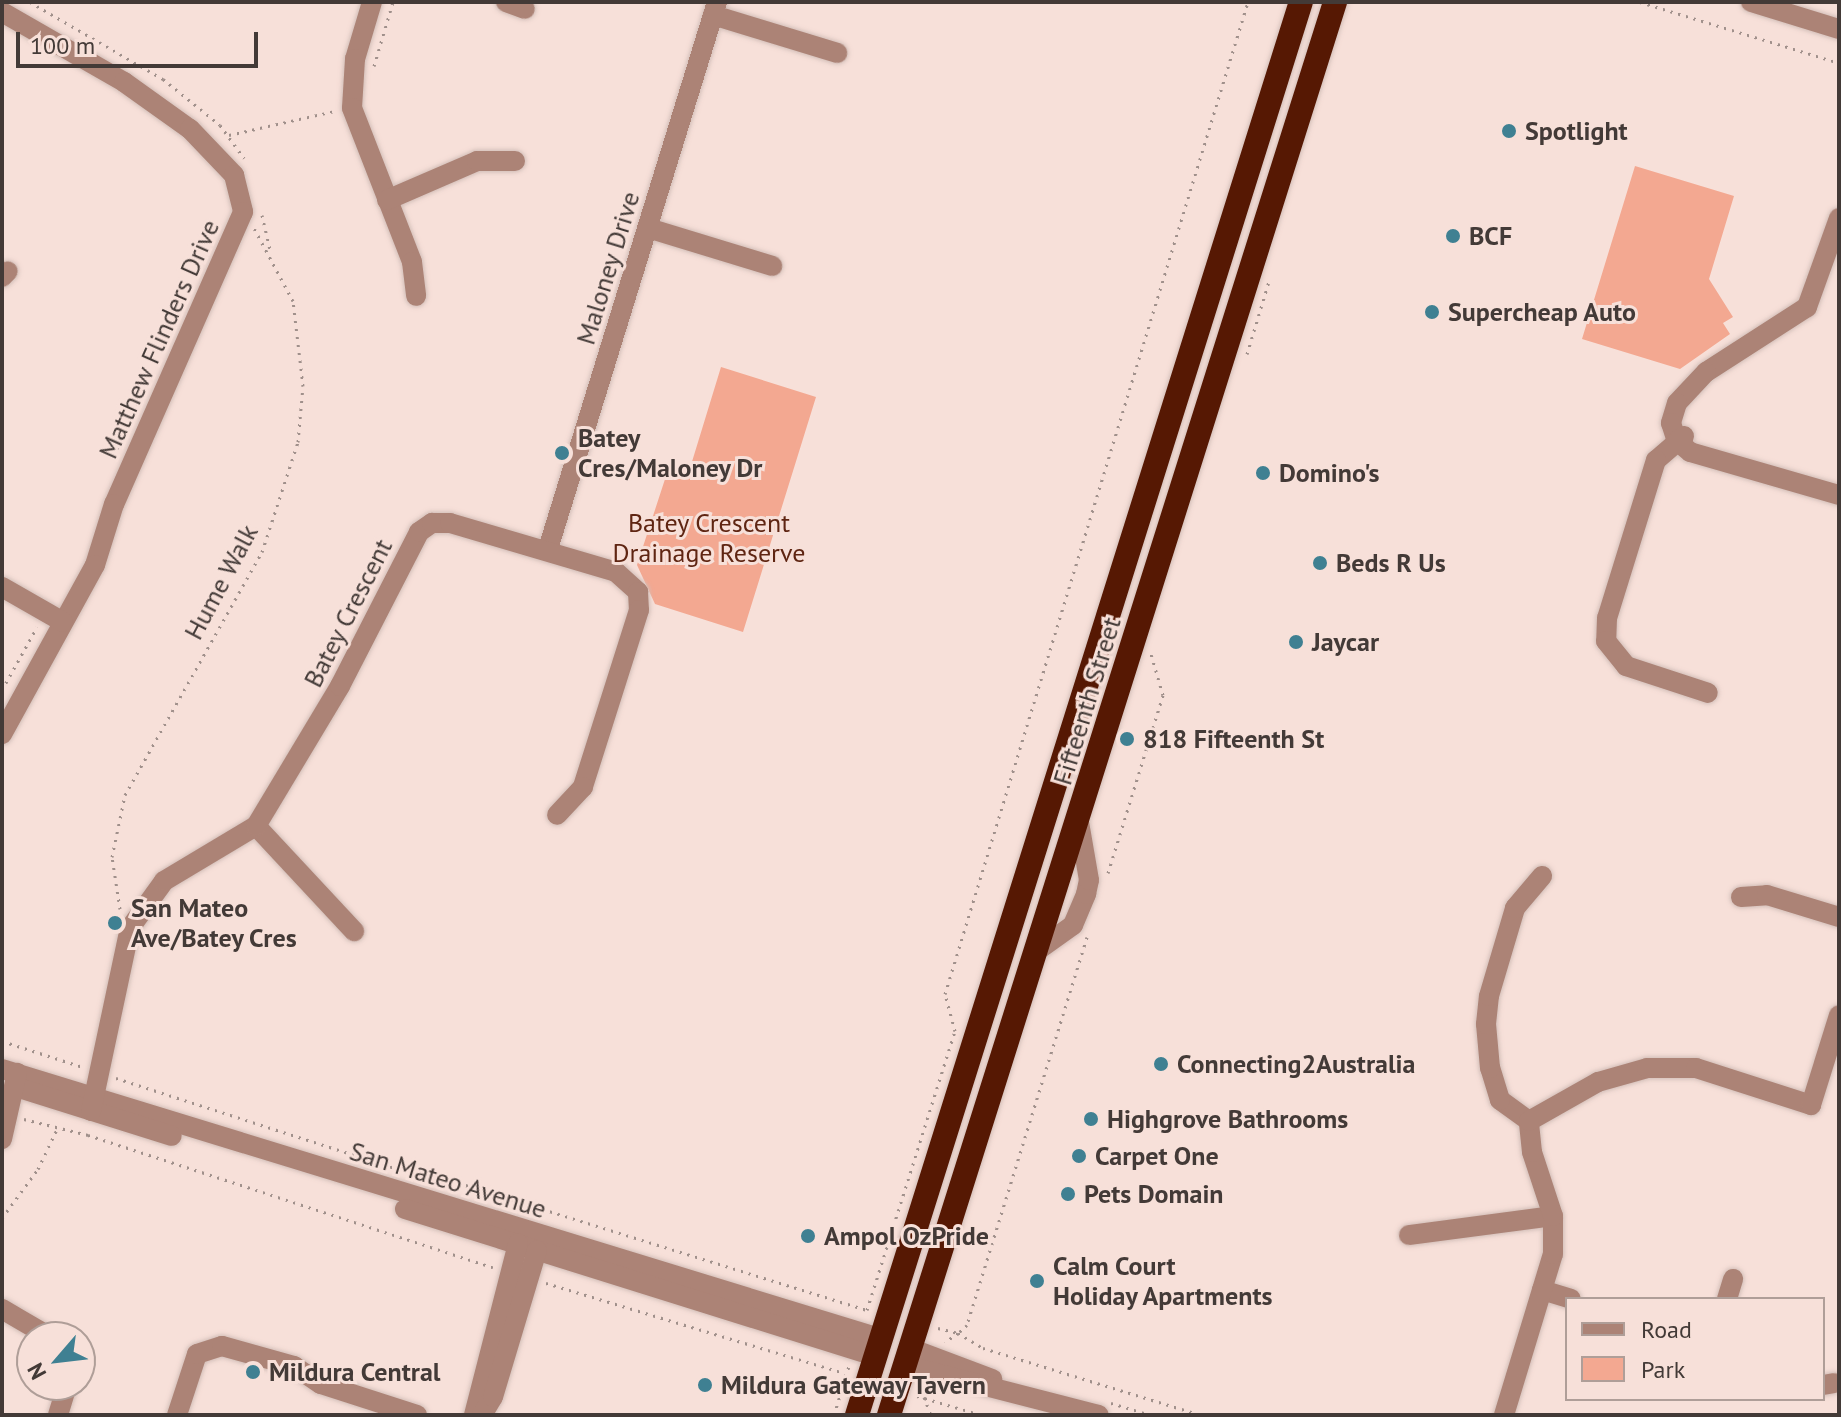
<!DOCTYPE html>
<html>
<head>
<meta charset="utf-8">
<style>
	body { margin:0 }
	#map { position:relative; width:1841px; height:1417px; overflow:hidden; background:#f7e0d9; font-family:"PT Sans",sans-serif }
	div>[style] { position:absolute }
	.green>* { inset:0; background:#f3a891 }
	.path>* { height:3px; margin-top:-1.5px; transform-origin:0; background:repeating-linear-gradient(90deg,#a0908b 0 2px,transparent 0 8px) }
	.roads { filter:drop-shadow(0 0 2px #d3bfb9) drop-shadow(0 0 2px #d3bfb9) }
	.minor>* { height:20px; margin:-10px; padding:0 10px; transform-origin:10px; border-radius:10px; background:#ac8376 }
	.highway>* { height:24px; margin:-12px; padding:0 12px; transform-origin:12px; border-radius:12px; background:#561803 }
	.dots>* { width:22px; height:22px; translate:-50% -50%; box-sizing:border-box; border:4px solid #f7e0d9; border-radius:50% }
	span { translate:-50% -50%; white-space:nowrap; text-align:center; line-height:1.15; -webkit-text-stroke:6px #f7e0d9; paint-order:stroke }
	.poi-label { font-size:26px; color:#433a37; font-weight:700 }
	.left { translate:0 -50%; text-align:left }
	.street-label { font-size:26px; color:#433a37 }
	.park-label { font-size:26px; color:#5f2512 }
	.frame { position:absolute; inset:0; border:4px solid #433a37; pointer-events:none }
	.legend { position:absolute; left:1565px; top:1297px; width:260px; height:104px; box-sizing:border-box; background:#f7e0d9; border:2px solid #af9e98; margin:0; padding:10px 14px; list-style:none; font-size:24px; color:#433a37 }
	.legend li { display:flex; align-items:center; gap:16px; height:40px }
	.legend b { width:40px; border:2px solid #af9e98 }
	.north { position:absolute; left:16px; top:1321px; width:80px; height:80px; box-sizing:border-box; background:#f7e0d9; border:2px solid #af9e98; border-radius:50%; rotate:242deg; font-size:22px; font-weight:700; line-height:32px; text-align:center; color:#433a37 }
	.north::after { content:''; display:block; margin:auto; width:28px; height:36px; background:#3f8092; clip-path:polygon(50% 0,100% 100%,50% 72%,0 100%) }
	.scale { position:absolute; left:16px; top:32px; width:242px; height:36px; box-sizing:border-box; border:4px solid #433a37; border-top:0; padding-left:10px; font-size:24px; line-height:28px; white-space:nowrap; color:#433a37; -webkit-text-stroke:6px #f7e0d9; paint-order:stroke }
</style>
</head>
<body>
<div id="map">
	<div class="green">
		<div style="clip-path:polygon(1635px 166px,1734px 196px,1709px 279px,1733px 317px,1723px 323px,1730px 334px,1680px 369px,1582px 339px)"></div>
		<div style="clip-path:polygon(721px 367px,816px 397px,743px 632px,655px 604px,637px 565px,667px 473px,687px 478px)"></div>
	</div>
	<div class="path">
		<div style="left:30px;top:2px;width:154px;rotate:30.1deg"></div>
		<div style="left:163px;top:79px;width:73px;rotate:38.9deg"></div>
		<div style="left:220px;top:125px;width:41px;rotate:54deg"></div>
		<div style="left:1640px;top:2px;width:208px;rotate:17deg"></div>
		<div style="left:374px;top:66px;width:67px;rotate:-73.5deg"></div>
		<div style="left:229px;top:135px;width:109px;rotate:-12.8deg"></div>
		<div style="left:262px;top:215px;width:36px;rotate:77deg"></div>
		<div style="left:1247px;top:354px;width:76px;rotate:-73.2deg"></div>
		<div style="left:117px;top:449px;width:52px;rotate:-66.4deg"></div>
		<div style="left:2px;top:690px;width:72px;rotate:-60.9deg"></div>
		<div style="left:1108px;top:873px;width:186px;rotate:-72.8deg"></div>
		<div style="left:1163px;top:695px;width:43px;rotate:-106.3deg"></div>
		<div style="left:120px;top:909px;width:53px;rotate:-98.7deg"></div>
		<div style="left:112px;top:857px;width:63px;rotate:-78.2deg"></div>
		<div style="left:125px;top:795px;width:279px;rotate:-60.6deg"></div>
		<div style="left:262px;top:552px;width:116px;rotate:-71.9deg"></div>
		<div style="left:298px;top:442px;width:56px;rotate:-84.9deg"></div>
		<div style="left:303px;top:386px;width:86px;rotate:-96.7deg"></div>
		<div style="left:293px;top:301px;width:83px;rotate:-118.1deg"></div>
		<div style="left:1087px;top:937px;width:406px;rotate:107.2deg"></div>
		<div style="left:967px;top:1325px;width:12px;rotate:138deg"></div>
		<div style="left:958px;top:1333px;width:29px;rotate:31deg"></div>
		<div style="left:983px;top:1348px;width:228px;rotate:17.1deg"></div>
		<div style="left:2px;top:1041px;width:85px;rotate:17.8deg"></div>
		<div style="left:116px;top:1078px;width:334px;rotate:17.9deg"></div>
		<div style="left:434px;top:1181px;width:9px;rotate:-18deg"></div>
		<div style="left:443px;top:1178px;width:444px;rotate:17.3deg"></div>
		<div style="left:24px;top:1119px;width:66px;rotate:14deg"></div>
		<div style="left:88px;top:1135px;width:426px;rotate:18.1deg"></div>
		<div style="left:2px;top:1218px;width:61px;rotate:-53.7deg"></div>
		<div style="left:38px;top:1169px;width:47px;rotate:-64.5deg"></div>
		<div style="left:546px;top:1283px;width:312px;rotate:16.8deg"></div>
		<div style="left:867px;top:1310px;width:293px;rotate:-72.5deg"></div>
		<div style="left:955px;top:1031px;width:38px;rotate:-105deg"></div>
		<div style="left:945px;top:994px;width:1037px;rotate:-73.02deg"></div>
		<div style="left:938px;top:1328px;width:21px;rotate:14deg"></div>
		<div style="left:958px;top:1333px;width:16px;rotate:145deg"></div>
		<div style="left:926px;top:1389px;width:8px;rotate:104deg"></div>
		<div style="left:924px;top:1397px;width:19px;rotate:69deg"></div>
		<div style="left:917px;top:1396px;width:68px;rotate:16.3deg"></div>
		<div style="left:1111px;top:1403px;width:42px;rotate:16.7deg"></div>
		<div style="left:834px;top:1415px;width:51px;rotate:-73deg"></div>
	</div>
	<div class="roads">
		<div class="minor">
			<div style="left:372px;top:2px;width:59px;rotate:106.6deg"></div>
			<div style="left:355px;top:59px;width:49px;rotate:93.5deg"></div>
			<div style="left:352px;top:108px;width:165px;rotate:68.7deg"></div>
			<div style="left:412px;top:262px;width:34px;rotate:83deg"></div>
			<div style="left:506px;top:2px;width:20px;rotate:20deg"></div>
			<div style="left:1751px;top:2px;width:92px;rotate:17.1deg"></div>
			<div style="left:2px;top:12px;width:141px;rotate:29.8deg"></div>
			<div style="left:124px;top:82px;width:81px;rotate:35.5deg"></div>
			<div style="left:190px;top:129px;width:64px;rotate:46.3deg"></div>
			<div style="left:234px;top:175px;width:38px;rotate:76deg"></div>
			<div style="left:243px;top:212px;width:319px;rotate:113.8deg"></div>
			<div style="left:114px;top:504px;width:64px;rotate:107.3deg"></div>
			<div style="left:95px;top:565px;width:193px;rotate:118.8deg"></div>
			<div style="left:713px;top:15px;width:130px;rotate:17deg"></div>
			<div style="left:387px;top:200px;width:98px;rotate:-23.4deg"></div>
			<div style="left:477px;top:161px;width:38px"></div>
			<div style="left:1839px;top:218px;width:95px;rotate:109.8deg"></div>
			<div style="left:1807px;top:307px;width:120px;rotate:147.2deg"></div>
			<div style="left:1706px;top:372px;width:42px;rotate:133.1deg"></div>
			<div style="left:1677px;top:403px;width:21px;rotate:107deg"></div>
			<div style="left:1671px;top:423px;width:19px;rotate:72deg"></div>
			<div style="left:1677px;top:441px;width:17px;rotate:40deg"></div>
			<div style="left:1690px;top:452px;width:155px;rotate:16.1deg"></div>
			<div style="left:648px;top:228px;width:130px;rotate:17deg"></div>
			<div style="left:2px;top:277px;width:8px;rotate:-45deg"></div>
			<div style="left:1684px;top:436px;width:37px;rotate:139deg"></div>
			<div style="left:1656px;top:460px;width:165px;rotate:107.2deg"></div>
			<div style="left:1607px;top:618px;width:23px;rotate:92deg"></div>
			<div style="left:1606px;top:641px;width:32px;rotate:51deg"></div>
			<div style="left:1626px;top:666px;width:86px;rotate:18.2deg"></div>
			<div style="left:548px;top:549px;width:573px;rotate:-72.83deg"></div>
			<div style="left:2px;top:587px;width:70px;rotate:29.8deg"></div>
			<div style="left:256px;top:826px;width:144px;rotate:47deg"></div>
			<div style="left:1741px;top:897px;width:26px;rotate:-4deg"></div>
			<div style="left:1767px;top:895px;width:75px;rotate:17deg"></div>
			<div style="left:1038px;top:950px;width:43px;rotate:-35.5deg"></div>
			<div style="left:1073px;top:925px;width:34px;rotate:-67deg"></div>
			<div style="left:1086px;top:894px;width:14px;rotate:-78deg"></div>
			<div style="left:1089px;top:880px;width:59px;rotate:-99.8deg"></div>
			<div style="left:2px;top:1069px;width:917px;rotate:17.05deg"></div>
			<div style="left:19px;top:1088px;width:160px;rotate:17.4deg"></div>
			<div style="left:91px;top:1111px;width:187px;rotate:-78deg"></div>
			<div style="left:130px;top:928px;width:58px;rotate:-54.1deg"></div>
			<div style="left:164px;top:881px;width:107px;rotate:-30.9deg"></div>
			<div style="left:256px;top:826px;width:163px;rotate:-59deg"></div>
			<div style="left:340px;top:686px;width:173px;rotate:-62.8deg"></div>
			<div style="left:419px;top:532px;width:16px;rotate:-35deg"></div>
			<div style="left:432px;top:523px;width:18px"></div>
			<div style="left:450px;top:523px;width:173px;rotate:16.4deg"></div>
			<div style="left:616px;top:572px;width:30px;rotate:42deg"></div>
			<div style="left:638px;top:592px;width:18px;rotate:87deg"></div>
			<div style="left:639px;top:610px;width:186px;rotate:107.6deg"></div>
			<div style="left:583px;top:787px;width:38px;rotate:133deg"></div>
			<div style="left:1529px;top:1121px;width:36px;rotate:-144deg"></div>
			<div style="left:1500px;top:1100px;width:34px;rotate:-107deg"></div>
			<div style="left:1490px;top:1068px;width:44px;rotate:-95.2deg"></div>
			<div style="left:1486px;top:1024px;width:28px;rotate:-84deg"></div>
			<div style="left:1489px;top:996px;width:92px;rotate:-73.5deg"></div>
			<div style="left:1515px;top:908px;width:42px;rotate:-49.8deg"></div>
			<div style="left:2px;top:1139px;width:68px;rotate:-77.2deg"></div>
			<div style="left:405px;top:1209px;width:491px;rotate:17.4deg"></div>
			<div style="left:1409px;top:1235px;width:145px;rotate:-7.5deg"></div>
			<div style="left:1542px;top:1290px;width:30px;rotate:17deg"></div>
			<div style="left:1727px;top:1299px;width:21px;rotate:-73deg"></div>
			<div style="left:2px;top:1309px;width:56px;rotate:30.3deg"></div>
			<div style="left:910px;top:1348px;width:88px;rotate:20.7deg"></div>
			<div style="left:904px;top:1365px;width:201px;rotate:14.4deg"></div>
			<div style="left:1823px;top:1385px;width:11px;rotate:-10deg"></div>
			<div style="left:58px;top:1415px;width:31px;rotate:-73deg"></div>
			<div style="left:177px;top:1415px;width:64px;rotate:-71.8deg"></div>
			<div style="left:197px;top:1354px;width:26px;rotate:-18deg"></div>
			<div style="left:222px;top:1346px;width:75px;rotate:15.5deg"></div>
			<div style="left:294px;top:1366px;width:32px;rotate:34deg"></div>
			<div style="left:321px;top:1384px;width:101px;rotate:17.9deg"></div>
			<div style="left:474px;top:1415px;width:177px;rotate:-75.6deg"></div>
			<div style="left:482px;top:1415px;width:21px;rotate:-59deg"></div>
			<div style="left:493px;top:1397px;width:153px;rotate:-73.3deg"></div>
			<div style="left:1504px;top:1415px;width:168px;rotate:-73.1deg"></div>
			<div style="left:1553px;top:1254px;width:38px;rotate:-90deg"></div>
			<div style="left:1553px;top:1216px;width:67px;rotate:-108.2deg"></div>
			<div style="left:1532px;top:1152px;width:31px;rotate:-96deg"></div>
			<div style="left:1529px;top:1121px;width:79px;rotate:-29.5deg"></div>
			<div style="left:1598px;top:1082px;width:51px;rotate:-15.9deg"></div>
			<div style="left:1647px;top:1068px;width:49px"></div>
			<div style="left:1696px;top:1068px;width:121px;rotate:17.8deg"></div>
			<div style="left:1811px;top:1105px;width:94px;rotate:-72.7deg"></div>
		</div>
		<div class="highway">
			<div style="left:857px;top:1415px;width:1481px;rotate:-72.56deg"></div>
			<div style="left:889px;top:1415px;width:1482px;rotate:-72.48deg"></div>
		</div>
	</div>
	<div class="dots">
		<div style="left:1509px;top:131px;background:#3f8092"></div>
		<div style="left:1453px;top:236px;background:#3f8092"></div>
		<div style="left:1432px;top:312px;background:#3f8092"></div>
		<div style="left:562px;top:453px;background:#3f8092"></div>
		<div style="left:1263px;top:473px;background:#3f8092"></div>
		<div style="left:1320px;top:563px;background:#3f8092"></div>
		<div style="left:1296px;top:642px;background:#3f8092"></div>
		<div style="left:1127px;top:739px;background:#3f8092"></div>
		<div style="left:115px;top:923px;background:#3f8092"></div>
		<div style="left:1161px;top:1064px;background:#3f8092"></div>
		<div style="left:1091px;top:1119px;background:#3f8092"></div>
		<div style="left:1079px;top:1156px;background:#3f8092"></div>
		<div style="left:1068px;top:1194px;background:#3f8092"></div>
		<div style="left:808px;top:1236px;background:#3f8092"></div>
		<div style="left:1037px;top:1281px;background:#3f8092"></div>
		<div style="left:253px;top:1372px;background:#3f8092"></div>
		<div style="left:705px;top:1385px;background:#3f8092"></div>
	</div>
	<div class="poi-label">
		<span class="left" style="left:1525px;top:131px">Spotlight</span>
		<span class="left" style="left:1469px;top:236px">BCF</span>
		<span class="left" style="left:1448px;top:312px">Supercheap Auto</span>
		<span class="left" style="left:578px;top:453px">Batey<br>Cres/Maloney Dr</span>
		<span class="left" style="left:1279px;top:473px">Domino's</span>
		<span class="left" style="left:1336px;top:563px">Beds R Us</span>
		<span class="left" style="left:1312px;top:642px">Jaycar</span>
		<span class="left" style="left:1143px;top:739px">818 Fifteenth St</span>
		<span class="left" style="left:131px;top:923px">San Mateo<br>Ave/Batey Cres</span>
		<span class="left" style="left:1177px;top:1064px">Connecting2Australia</span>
		<span class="left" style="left:1107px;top:1119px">Highgrove Bathrooms</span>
		<span class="left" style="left:1095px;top:1156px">Carpet One</span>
		<span class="left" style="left:1084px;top:1194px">Pets Domain</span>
		<span class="left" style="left:824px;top:1236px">Ampol OzPride</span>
		<span class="left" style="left:1053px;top:1281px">Calm Court<br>Holiday Apartments</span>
		<span class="left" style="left:269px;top:1372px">Mildura Central</span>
		<span class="left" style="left:721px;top:1385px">Mildura Gateway Tavern</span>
	</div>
	<div class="street-label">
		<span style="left:608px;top:268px;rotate:-73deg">Maloney Drive</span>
		<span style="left:159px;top:339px;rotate:-66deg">Matthew Flinders Drive</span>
		<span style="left:221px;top:582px;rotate:-62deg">Hume Walk</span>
		<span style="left:348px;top:613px;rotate:-63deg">Batey Crescent</span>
		<span style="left:1087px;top:701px;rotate:-73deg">Fifteenth Street</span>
		<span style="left:448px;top:1180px;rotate:17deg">San Mateo Avenue</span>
	</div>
	<div class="park-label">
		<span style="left:709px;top:538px">Batey Crescent<br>Drainage Reserve</span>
	</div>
	<div class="frame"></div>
	<ul class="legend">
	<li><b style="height:10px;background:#ac8376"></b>Road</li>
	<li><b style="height:22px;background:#f3a891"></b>Park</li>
	</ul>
	<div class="north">N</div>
	<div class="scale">100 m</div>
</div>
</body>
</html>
